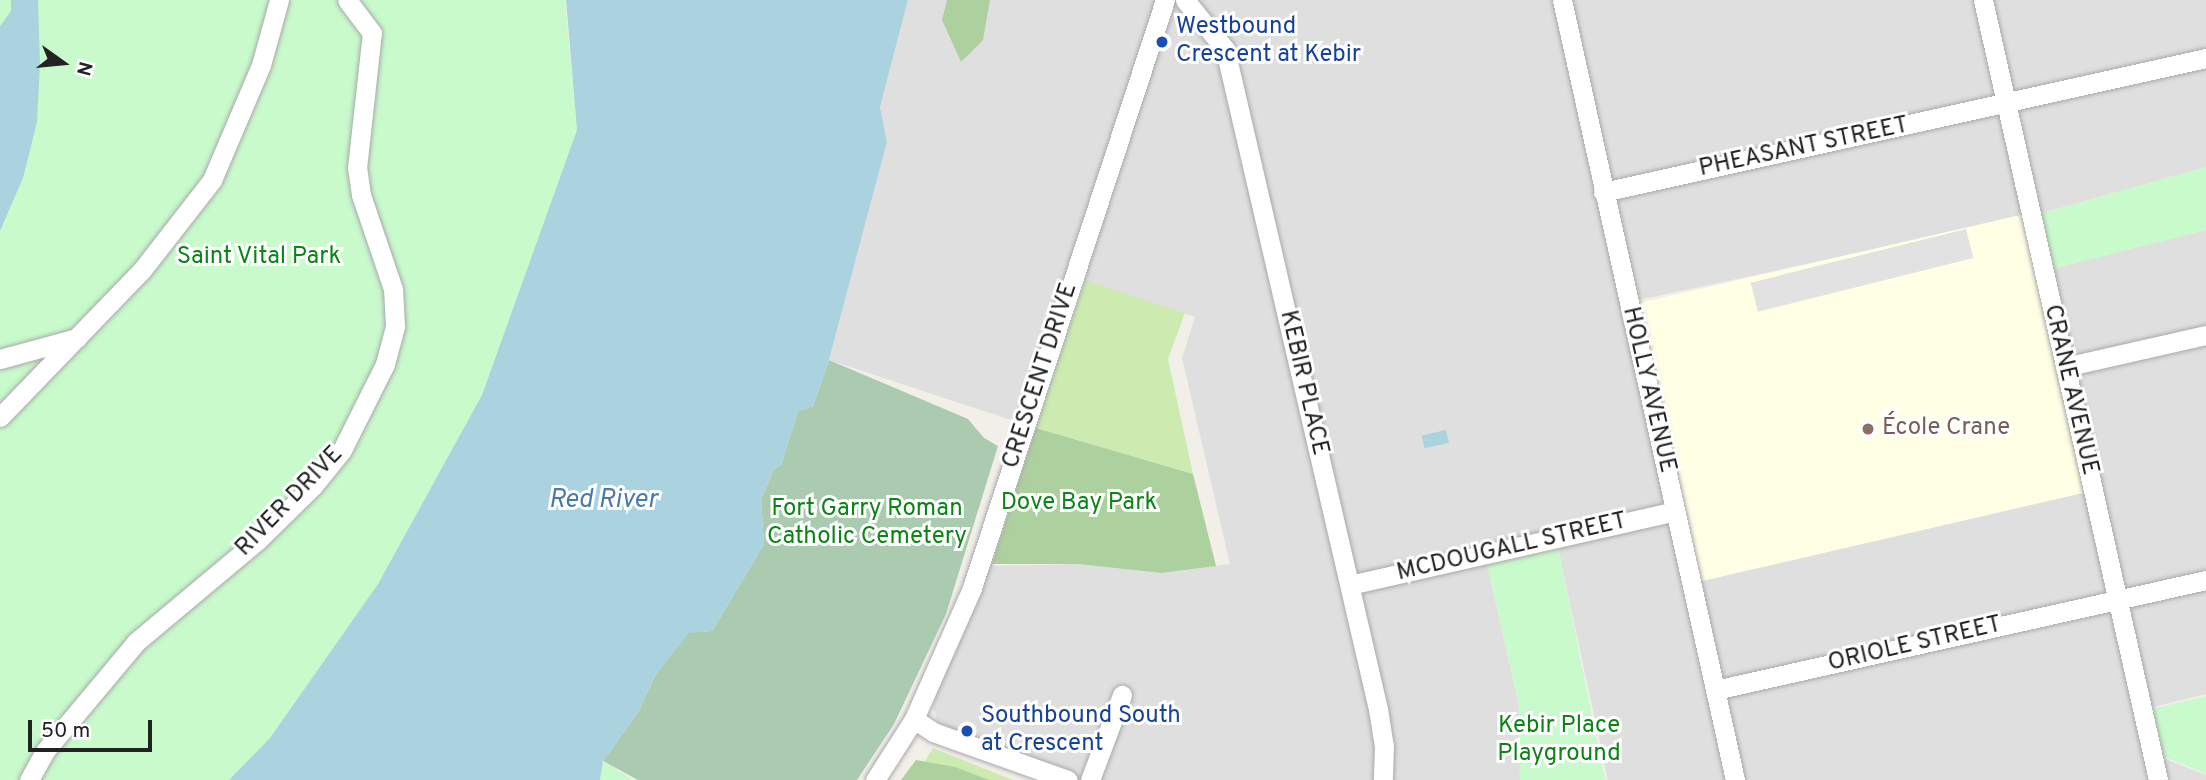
<!DOCTYPE html>
<html>
<head>
<meta charset="utf-8">
<style>
	body { margin:0 }
	#map { position:relative; width:2206px; height:780px; overflow:hidden; background:#f2efe9; font-family:Overpass,sans-serif }
	div>[style] { position:absolute }
	.residential>* { inset:0; background:#e0dfdf }
	.education>* { inset:0; background:#ffffe5; transform-origin:0 0 }
	.grass>* { inset:0; background:#cdebb0 }
	.forest>* { inset:0; background:#add19e }
	.cemetery>* { inset:0; background:#aacbaf }
	.park>* { inset:0; background:#c8facc }
	.parking>* { inset:0; background:#e2e2e2; transform-origin:0 0 }
	.water>* { inset:0; background:#aad3df; transform-origin:0 0 }
	.roads { filter:drop-shadow(0 0 2px #a9a9a9) drop-shadow(0 0 2px #a9a9a9) }
	.minor>* { height:19px; margin:-9.5px; padding:0 9.5px; transform-origin:9.5px; border-radius:9.5px; background:#fff }
	.dots>* { width:19px; height:19px; translate:-50% -50%; box-sizing:border-box; border:4px solid #fff; border-radius:50% }
	span { translate:-50% -50%; white-space:nowrap; text-align:center; line-height:1.15; -webkit-text-stroke:6px #fff; paint-order:stroke }
	.transit-label { font-size:24px; color:#164399 }
	.left { translate:0 -50%; text-align:left }
	.street-label { font-size:24px; color:#222 }
	.park-label { font-size:24px; color:#0c8416 }
	.education-label { font-size:24px; color:#785e54 }
	.water-label { font-size:26px; color:#4a7aab; font-style:italic }
	.north { position:absolute; left:28px; top:28px; width:70px; height:70px; -webkit-text-stroke:5px #fff; paint-order:stroke; rotate:105deg; font-size:19px; font-weight:700; line-height:28px; text-align:center; color:#222 }
	.north::after { content:''; display:block; margin:auto; width:24px; height:32px; background:#222; clip-path:polygon(50% 0,100% 100%,50% 72%,0 100%) }
	.scale { position:absolute; left:28px; top:720px; width:124px; height:32px; box-sizing:border-box; border:4px solid #222; border-top:0; padding-left:9px; font-size:21px; line-height:24px; white-space:nowrap; color:#222; -webkit-text-stroke:5px #fff; paint-order:stroke }
</style>
</head>
<body>
<div id="map">
	<div class="residential">
		<div style="clip-path:polygon(908px 0,2206px 0,2206px 167px,2035px 215px,1629px 302px,2070px 495px,2093px 491px,2047px 270px,2206px 230px,2206px 694px,2145px 709px,2158px 780px,1608px 780px,1556px 539px,1485px 555px,1519px 706px,1520px 780px,1071px 780px,938px 723px,933px 707px,956px 628px,989px 566px,1078px 564px,1161px 573px,1230px 564px,1182px 358px,1195px 317px,1075px 277px,1020px 423px,829px 360px,887px 142px,880px 107px)"></div>
		<div style="clip-path:polygon(2155px 755px,2206px 775px,2206px 780px,2160px 780px)"></div>
	</div>
	<div class="education">
		<div style="left:2029px;top:213px;width:285px;height:411px;rotate:77deg"></div>
	</div>
	<div class="grass">
		<div style="clip-path:polygon(1085px 280px,1185px 313px,1168px 359px,1193px 474px,1036px 428px)"></div>
		<div style="clip-path:polygon(933px 748px,1013px 780px,913px 780px)"></div>
	</div>
	<div class="forest">
		<div style="clip-path:polygon(947px 0,990px 0,983px 40px,961px 62px,942px 20px)"></div>
		<div style="clip-path:polygon(1036px 428px,1193px 474px,1216px 566px,1161px 573px,1078px 564px,992px 564px)"></div>
		<div style="clip-path:polygon(916px 760px,955px 767px,989px 780px,901px 780px)"></div>
	</div>
	<div class="cemetery">
		<div style="clip-path:polygon(829px 360px,968px 419px,984px 438px,998px 446px,946px 614px,894px 724px,857px 780px,638px 780px,603px 761px,637px 714px,656px 674px,689px 632px,712px 631px,764px 544px,761px 499px,774px 469px,781px 465px,798px 411px,813px 406px)"></div>
	</div>
	<div class="park">
		<div style="clip-path:polygon(0 0,565px 0,577px 130px,482px 395px,378px 584px,270px 738px,229px 780px,0 780px)"></div>
		<div style="clip-path:polygon(2206px 167px,2206px 230px,2047px 270px,2035px 215px)"></div>
		<div style="clip-path:polygon(1556px 538px,1605px 780px,1520px 780px,1519px 706px,1485px 554px)"></div>
		<div style="clip-path:polygon(2206px 696px,2206px 774px,2160px 755px,2152px 709px)"></div>
		<div style="clip-path:polygon(603px 761px,633px 780px,600px 780px)"></div>
	</div>
	<div class="parking">
		<div style="left:1966px;top:229px;width:30px;height:222px;rotate:76deg"></div>
	</div>
	<div class="water">
		<div style="clip-path:polygon(11px 0,38px 0,40px 64px,37px 122px,23px 178px,0 231px,0 26px,11px 11px)"></div>
		<div style="clip-path:polygon(566px 0,908px 0,880px 107px,887px 142px,829px 360px,813px 406px,798px 411px,781px 465px,774px 469px,761px 499px,764px 544px,712px 631px,689px 633px,656px 674px,637px 714px,603px 761px,600px 780px,229px 780px,270px 738px,378px 584px,482px 395px,577px 130px)"></div>
		<div style="left:1446px;top:430px;width:13px;height:25px;rotate:77deg"></div>
	</div>
	<div class="roads">
		<div class="minor">
			<div style="left:1185px;top:0;width:63px;rotate:50.8deg"></div>
			<div style="left:1225px;top:49px;width:678px;rotate:76.95deg"></div>
			<div style="left:1378px;top:709px;width:37px;rotate:81deg"></div>
			<div style="left:1384px;top:746px;width:34px;rotate:92deg"></div>
			<div style="left:1562px;top:0;width:799px;rotate:77.49deg"></div>
			<div style="left:1983px;top:0;width:799px;rotate:77.35deg"></div>
			<div style="left:1603px;top:192px;width:618px;rotate:-12.53deg"></div>
			<div style="left:0;top:359px;width:80px;rotate:-15.3deg"></div>
			<div style="left:2065px;top:367px;width:145px;rotate:-12.8deg"></div>
			<div style="left:0;top:417px;width:204px;rotate:-46deg"></div>
			<div style="left:142px;top:270px;width:114px;rotate:-52.1deg"></div>
			<div style="left:212px;top:180px;width:125px;rotate:-66.9deg"></div>
			<div style="left:261px;top:65px;width:67px;rotate:-74.5deg"></div>
			<div style="left:1350px;top:585px;width:333px;rotate:-12.8deg"></div>
			<div style="left:1715px;top:690px;width:503px;rotate:-12.63deg"></div>
			<div style="left:914px;top:719px;width:23px;rotate:34deg"></div>
			<div style="left:933px;top:732px;width:143px;rotate:19.6deg"></div>
			<div style="left:29px;top:780px;width:33px;rotate:-61deg"></div>
			<div style="left:45px;top:751px;width:142px;rotate:-50.1deg"></div>
			<div style="left:136px;top:642px;width:158px;rotate:-39.9deg"></div>
			<div style="left:257px;top:541px;width:78px;rotate:-44.5deg"></div>
			<div style="left:313px;top:486px;width:46px;rotate:-51.1deg"></div>
			<div style="left:342px;top:450px;width:96px;rotate:-63.4deg"></div>
			<div style="left:385px;top:364px;width:39px;rotate:-75deg"></div>
			<div style="left:395px;top:326px;width:37px;rotate:-93deg"></div>
			<div style="left:393px;top:289px;width:99px;rotate:-108.8deg"></div>
			<div style="left:361px;top:195px;width:27px;rotate:-98deg"></div>
			<div style="left:357px;top:168px;width:136px;rotate:-83.7deg"></div>
			<div style="left:372px;top:33px;width:41px;rotate:-127.1deg"></div>
			<div style="left:875px;top:780px;width:72px;rotate:-57.4deg"></div>
			<div style="left:914px;top:719px;width:143px;rotate:-66.1deg"></div>
			<div style="left:972px;top:588px;width:619px;rotate:-71.83deg"></div>
			<div style="left:1090px;top:780px;width:91px;rotate:-69.4deg"></div>
		</div>
	</div>
	<div class="dots">
		<div style="left:1162px;top:42px;background:#1a4fb4"></div>
		<div style="left:1868px;top:429px;background:#8d6e63"></div>
		<div style="left:967px;top:731px;background:#1a4fb4"></div>
	</div>
	<div class="transit-label">
		<span class="left" style="left:1176px;top:42px">Westbound<br>Crescent at Kebir</span>
		<span class="left" style="left:981px;top:731px">Southbound South<br>at Crescent</span>
	</div>
	<div class="street-label">
		<span style="left:1804px;top:148px;rotate:-12deg">PHEASANT STREET</span>
		<span style="left:1041px;top:376px;rotate:-72deg">CRESCENT DRIVE</span>
		<span style="left:1303px;top:383px;rotate:77deg">KEBIR PLACE</span>
		<span style="left:1648px;top:390px;rotate:77deg">HOLLY AVENUE</span>
		<span style="left:2070px;top:390px;rotate:77deg">CRANE AVENUE</span>
		<span style="left:290px;top:502px;rotate:-46deg">RIVER DRIVE</span>
		<span style="left:1512px;top:548px;rotate:-13deg">MCDOUGALL STREET</span>
		<span style="left:1915px;top:645px;rotate:-13deg">ORIOLE STREET</span>
	</div>
	<div class="park-label">
		<span style="left:259px;top:258px">Saint Vital Park</span>
		<span style="left:1079px;top:504px">Dove Bay Park</span>
		<span style="left:867px;top:524px">Fort Garry Roman<br>Catholic Cemetery</span>
		<span style="left:1559px;top:741px">Kebir Place<br>Playground</span>
	</div>
	<div class="education-label">
		<span class="left" style="left:1882px;top:429px">École Crane</span>
	</div>
	<div class="water-label">
		<span style="left:603px;top:501px">Red River</span>
	</div>
	<div class="north">N</div>
	<div class="scale">50 m</div>
</div>
</body>
</html>
